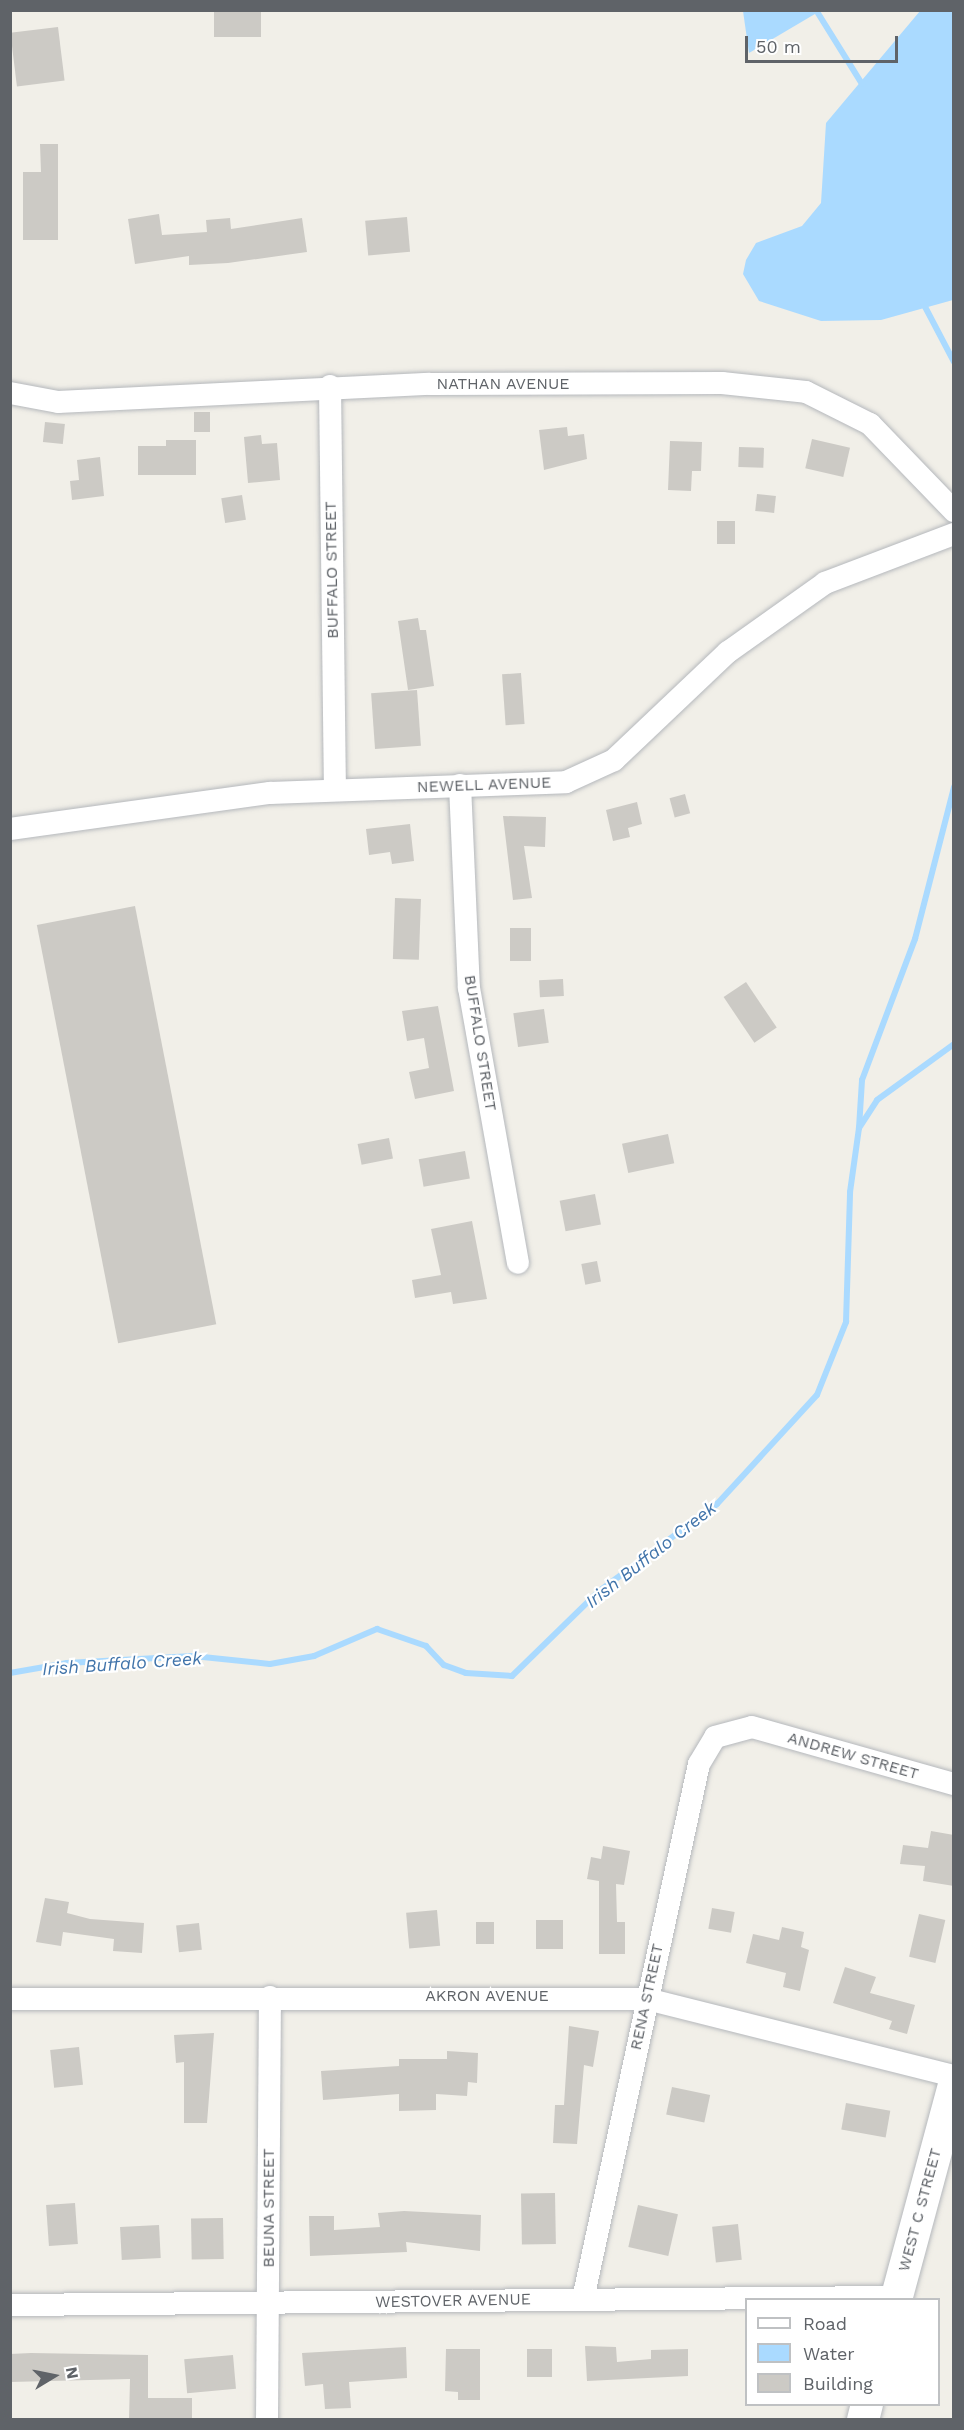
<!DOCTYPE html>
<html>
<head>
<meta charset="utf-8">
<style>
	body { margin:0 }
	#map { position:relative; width:964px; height:2430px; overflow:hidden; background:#f1efe8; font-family:"Work Sans",sans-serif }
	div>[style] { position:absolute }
	.water>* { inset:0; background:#aadaff }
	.stream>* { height:6px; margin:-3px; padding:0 3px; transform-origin:3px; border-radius:3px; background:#aadaff }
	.building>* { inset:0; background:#cccac5; transform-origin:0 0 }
	.roads { filter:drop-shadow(0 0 2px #b5b8bc) drop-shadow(0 0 2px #b5b8bc) }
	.street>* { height:22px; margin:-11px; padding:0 11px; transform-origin:11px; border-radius:11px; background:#fff }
	.secondary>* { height:32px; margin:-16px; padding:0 16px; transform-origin:16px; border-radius:16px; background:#fff }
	span { translate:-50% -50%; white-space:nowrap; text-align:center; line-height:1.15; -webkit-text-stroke:4.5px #fff; paint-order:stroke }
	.street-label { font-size:16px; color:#5f6368 }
	.water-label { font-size:18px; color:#4174aa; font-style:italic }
	.frame { position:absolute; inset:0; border:12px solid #5f6368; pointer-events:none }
	.legend { position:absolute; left:745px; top:2298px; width:195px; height:108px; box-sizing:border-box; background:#fff; border:2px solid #bfc1c3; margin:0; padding:8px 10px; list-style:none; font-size:18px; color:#5f6368 }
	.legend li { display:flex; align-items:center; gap:12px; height:30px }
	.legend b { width:30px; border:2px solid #bfc1c3 }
	.north { position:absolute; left:24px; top:2346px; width:60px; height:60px; -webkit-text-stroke:4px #fff; paint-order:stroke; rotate:80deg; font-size:16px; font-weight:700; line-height:24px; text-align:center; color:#5f6368 }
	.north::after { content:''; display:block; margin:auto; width:21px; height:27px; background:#5f6368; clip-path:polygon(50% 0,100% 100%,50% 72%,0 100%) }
	.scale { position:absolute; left:745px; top:36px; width:153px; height:27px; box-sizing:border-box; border:3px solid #5f6368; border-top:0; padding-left:8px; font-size:18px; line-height:21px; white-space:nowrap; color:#5f6368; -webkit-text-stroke:4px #fff; paint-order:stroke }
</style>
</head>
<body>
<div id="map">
	<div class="water">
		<div style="clip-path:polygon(743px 11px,743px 10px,820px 11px,749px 53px)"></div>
		<div style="clip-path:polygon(920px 11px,953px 11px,953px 300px,881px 320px,821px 321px,759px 301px,743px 274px,746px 260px,756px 243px,802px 226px,821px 203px,826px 123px)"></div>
	</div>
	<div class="stream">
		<div style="left:816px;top:10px;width:87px;rotate:58.1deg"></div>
		<div style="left:922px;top:301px;width:69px;rotate:62.3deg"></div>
		<div style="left:859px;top:1128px;width:48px;rotate:-86.4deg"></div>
		<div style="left:862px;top:1080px;width:151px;rotate:-69.4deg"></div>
		<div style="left:915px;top:939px;width:157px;rotate:-75.6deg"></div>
		<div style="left:10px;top:1673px;width:58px;rotate:-10deg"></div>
		<div style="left:67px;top:1663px;width:126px;rotate:-3.2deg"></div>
		<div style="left:193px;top:1656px;width:77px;rotate:5.9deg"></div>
		<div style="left:270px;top:1664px;width:45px;rotate:-10.3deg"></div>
		<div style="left:314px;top:1656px;width:69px;rotate:-23.2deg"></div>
		<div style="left:377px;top:1629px;width:52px;rotate:19.1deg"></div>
		<div style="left:426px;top:1646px;width:26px;rotate:47deg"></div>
		<div style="left:444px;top:1665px;width:23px;rotate:20deg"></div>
		<div style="left:466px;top:1673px;width:46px;rotate:3.7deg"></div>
		<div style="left:512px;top:1676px;width:120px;rotate:-44.3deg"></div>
		<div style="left:598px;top:1592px;width:148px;rotate:-36.5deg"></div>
		<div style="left:717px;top:1504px;width:148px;rotate:-47.5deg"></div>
		<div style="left:817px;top:1395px;width:79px;rotate:-68.3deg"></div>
		<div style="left:846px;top:1322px;width:130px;rotate:-88.2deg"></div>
		<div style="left:850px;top:1192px;width:65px;rotate:-82deg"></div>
		<div style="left:859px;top:1128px;width:33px;rotate:-57deg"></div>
		<div style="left:877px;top:1100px;width:95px;rotate:-36deg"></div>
	</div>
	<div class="building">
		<div style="left:214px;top:10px;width:47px;height:27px"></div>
		<div style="left:58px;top:27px;width:54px;height:48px;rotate:83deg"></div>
		<div style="clip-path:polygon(40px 144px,58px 144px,58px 240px,23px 240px,23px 172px,41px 172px)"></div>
		<div style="clip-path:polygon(159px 214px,162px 235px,207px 232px,206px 220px,230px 218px,231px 229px,302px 218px,307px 252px,228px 263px,189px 265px,189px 256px,135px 264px,128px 219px)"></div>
		<div style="left:407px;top:217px;width:35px;height:42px;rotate:85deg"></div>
		<div style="left:210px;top:412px;width:20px;height:16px;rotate:90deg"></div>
		<div style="left:45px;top:422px;width:20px;height:20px;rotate:6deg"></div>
		<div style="clip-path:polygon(567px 427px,568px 436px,584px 434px,587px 459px,544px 470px,539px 430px)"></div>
		<div style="clip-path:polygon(261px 435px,262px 444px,277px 443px,280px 480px,248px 483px,244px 437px)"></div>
		<div style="left:812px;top:439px;width:39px;height:30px;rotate:13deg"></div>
		<div style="clip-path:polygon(166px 440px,196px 440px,196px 475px,138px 475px,138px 446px,166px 446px)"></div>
		<div style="clip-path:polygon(670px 441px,702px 442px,701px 471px,692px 471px,691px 491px,668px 490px)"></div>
		<div style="left:739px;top:447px;width:25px;height:20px;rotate:2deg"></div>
		<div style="clip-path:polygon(100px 457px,104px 496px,72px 500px,70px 481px,79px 480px,77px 460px)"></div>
		<div style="left:757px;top:494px;width:19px;height:17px;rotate:6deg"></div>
		<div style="left:242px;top:495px;width:25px;height:21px;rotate:81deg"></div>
		<div style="left:717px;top:521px;width:18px;height:23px"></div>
		<div style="clip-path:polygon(418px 618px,420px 630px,426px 630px,434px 686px,408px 690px,398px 621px)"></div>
		<div style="left:521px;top:673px;width:51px;height:19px;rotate:86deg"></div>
		<div style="left:417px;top:690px;width:56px;height:46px;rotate:86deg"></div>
		<div style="left:685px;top:794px;width:20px;height:16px;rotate:75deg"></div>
		<div style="clip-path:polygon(637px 802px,642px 824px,628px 828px,630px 837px,613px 841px,606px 810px)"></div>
		<div style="clip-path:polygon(503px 816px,546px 817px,545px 847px,524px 846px,532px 898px,513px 900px)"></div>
		<div style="clip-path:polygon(410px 824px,414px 861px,392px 864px,390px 852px,369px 855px,366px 829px)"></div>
		<div style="left:395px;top:898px;width:26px;height:61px;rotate:2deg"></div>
		<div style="left:135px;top:906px;width:426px;height:100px;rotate:79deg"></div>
		<div style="left:510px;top:928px;width:21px;height:33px"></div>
		<div style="left:563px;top:979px;width:17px;height:24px;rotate:87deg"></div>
		<div style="left:746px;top:982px;width:55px;height:27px;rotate:56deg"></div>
		<div style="clip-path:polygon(438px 1006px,454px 1091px,415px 1099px,409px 1072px,429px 1068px,424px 1038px,407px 1041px,402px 1011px)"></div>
		<div style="left:544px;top:1009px;width:34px;height:31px;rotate:82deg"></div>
		<div style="left:668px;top:1134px;width:30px;height:47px;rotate:78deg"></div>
		<div style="left:389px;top:1138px;width:21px;height:32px;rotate:79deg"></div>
		<div style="left:465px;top:1151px;width:28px;height:47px;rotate:80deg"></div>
		<div style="left:595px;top:1194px;width:31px;height:36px;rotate:79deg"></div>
		<div style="clip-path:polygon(472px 1221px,487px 1299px,453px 1304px,451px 1292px,415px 1298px,412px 1280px,441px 1275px,431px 1229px)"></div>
		<div style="left:597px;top:1261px;width:21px;height:16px;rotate:79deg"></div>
		<div style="clip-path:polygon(931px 1831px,954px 1835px,954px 1886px,923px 1881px,925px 1866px,900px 1864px,903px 1845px,928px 1848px)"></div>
		<div style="clip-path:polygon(603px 1846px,630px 1851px,624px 1885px,616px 1884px,617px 1922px,625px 1922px,625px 1954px,599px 1954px,599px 1881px,587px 1879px,591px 1857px,601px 1859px)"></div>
		<div style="clip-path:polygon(45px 1898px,69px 1902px,67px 1913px,90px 1919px,144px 1923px,142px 1953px,113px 1951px,114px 1939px,63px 1932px,61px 1946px,36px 1942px)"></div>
		<div style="left:712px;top:1908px;width:23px;height:21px;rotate:10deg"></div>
		<div style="left:437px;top:1910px;width:36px;height:31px;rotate:85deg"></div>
		<div style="left:919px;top:1914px;width:27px;height:44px;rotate:13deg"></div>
		<div style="left:536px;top:1920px;width:27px;height:29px"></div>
		<div style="left:476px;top:1922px;width:18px;height:22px"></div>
		<div style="left:199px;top:1923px;width:27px;height:23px;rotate:84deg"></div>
		<div style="clip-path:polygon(782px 1927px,804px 1932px,801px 1947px,809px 1950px,800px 1991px,783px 1987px,786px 1973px,746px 1963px,753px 1934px,779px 1940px)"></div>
		<div style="clip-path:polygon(845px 1967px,876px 1977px,870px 1993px,915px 2005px,907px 2034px,889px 2029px,892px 2021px,833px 2003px)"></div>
		<div style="clip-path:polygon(569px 2026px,599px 2031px,593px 2067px,584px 2065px,577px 2144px,553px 2143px,555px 2105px,564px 2105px)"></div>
		<div style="clip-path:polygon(214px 2033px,207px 2123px,184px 2123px,184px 2062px,176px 2063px,174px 2035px)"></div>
		<div style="left:79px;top:2047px;width:38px;height:29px;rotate:84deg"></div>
		<div style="clip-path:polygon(447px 2051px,478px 2053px,477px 2083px,468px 2082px,467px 2096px,436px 2094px,436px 2110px,399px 2111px,399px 2094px,323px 2100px,321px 2071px,399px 2066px,399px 2059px,447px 2059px)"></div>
		<div style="left:672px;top:2087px;width:39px;height:28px;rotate:12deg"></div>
		<div style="left:846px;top:2103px;width:45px;height:27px;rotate:10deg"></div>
		<div style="left:555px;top:2193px;width:51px;height:34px;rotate:89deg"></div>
		<div style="left:75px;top:2203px;width:41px;height:29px;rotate:86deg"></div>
		<div style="left:638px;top:2205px;width:41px;height:43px;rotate:13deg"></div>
		<div style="clip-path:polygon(404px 2211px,481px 2215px,480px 2251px,406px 2242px,407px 2252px,310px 2256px,309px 2216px,334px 2216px,334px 2230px,380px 2227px,378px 2213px)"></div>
		<div style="left:223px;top:2218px;width:41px;height:32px;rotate:89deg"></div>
		<div style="left:738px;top:2224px;width:36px;height:26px;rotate:84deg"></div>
		<div style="left:159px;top:2225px;width:33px;height:39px;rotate:87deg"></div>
		<div style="clip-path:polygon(585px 2346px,616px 2347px,617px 2362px,651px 2359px,651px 2350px,688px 2349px,688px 2376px,587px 2381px)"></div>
		<div style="clip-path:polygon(406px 2347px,407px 2378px,349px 2382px,351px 2408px,325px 2409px,323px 2384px,305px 2386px,302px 2353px)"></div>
		<div style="clip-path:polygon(446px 2349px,480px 2349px,480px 2400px,458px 2400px,458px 2392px,445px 2391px)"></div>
		<div style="left:527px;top:2349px;width:25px;height:28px"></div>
		<div style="clip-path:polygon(31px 2353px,148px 2355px,148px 2398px,192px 2398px,192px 2420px,129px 2420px,130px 2379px,10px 2382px,10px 2354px)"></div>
		<div style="left:233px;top:2355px;width:34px;height:49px;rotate:85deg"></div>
	</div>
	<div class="roads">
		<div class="street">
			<div style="left:330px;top:386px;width:404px;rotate:89.3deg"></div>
			<div style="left:10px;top:393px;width:49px;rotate:10.6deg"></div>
			<div style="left:58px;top:402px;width:372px;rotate:-2.8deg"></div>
			<div style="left:430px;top:384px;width:292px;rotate:-0.2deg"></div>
			<div style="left:722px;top:383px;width:84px;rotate:6.1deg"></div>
			<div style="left:806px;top:392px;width:72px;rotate:26.6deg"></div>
			<div style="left:870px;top:424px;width:121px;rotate:46deg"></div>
			<div style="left:460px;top:785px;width:203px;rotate:87.5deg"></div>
			<div style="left:469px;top:988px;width:279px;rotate:79.9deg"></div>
			<div style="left:10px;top:829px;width:262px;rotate:-7.9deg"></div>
			<div style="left:270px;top:793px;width:296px;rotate:-2.1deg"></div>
			<div style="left:566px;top:782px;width:53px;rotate:-24.6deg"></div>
			<div style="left:614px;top:760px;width:157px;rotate:-43.5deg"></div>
			<div style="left:728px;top:652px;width:119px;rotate:-35.4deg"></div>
			<div style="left:825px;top:583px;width:138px;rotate:-20.8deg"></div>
			<div style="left:10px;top:1999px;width:637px"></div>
			<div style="left:647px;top:1999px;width:317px;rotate:14.1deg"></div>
			<div style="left:583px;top:2299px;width:547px;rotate:-77.77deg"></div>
			<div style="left:699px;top:1764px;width:31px;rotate:-59deg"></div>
			<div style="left:715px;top:1737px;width:38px;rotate:-15deg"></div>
			<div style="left:752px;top:1727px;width:210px;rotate:15.8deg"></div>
			<div style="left:10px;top:2305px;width:887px;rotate:-0.52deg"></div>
			<div style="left:267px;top:2420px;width:423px;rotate:-89.6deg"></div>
		</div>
		<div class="secondary">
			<div style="left:896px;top:2300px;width:223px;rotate:-74.9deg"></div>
			<div style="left:863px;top:2420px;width:16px;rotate:-76deg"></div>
		</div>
	</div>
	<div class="street-label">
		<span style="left:503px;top:384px">NATHAN AVENUE</span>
		<span style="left:332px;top:570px;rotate:-91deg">BUFFALO STREET</span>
		<span style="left:484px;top:785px;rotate:-2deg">NEWELL AVENUE</span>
		<span style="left:480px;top:1043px;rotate:81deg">BUFFALO STREET</span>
		<span style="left:853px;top:1756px;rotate:16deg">ANDREW STREET</span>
		<span style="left:487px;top:1996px">AKRON AVENUE</span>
		<span style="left:647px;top:1997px;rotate:-78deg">RENA STREET</span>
		<span style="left:269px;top:2208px;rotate:-90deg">BEUNA STREET</span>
		<span style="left:920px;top:2210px;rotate:-75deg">WEST C STREET</span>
		<span style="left:453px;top:2301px;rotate:-1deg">WESTOVER AVENUE</span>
	</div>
	<div class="water-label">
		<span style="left:651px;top:1555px;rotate:-38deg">Irish Buffalo Creek</span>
		<span style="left:122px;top:1664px;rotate:-4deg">Irish Buffalo Creek</span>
	</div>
	<div class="frame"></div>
	<ul class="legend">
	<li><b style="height:8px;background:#fff"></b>Road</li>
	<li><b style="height:16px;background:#aadaff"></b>Water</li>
	<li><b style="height:16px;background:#cccac5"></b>Building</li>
	</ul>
	<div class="north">N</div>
	<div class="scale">50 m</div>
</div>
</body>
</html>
